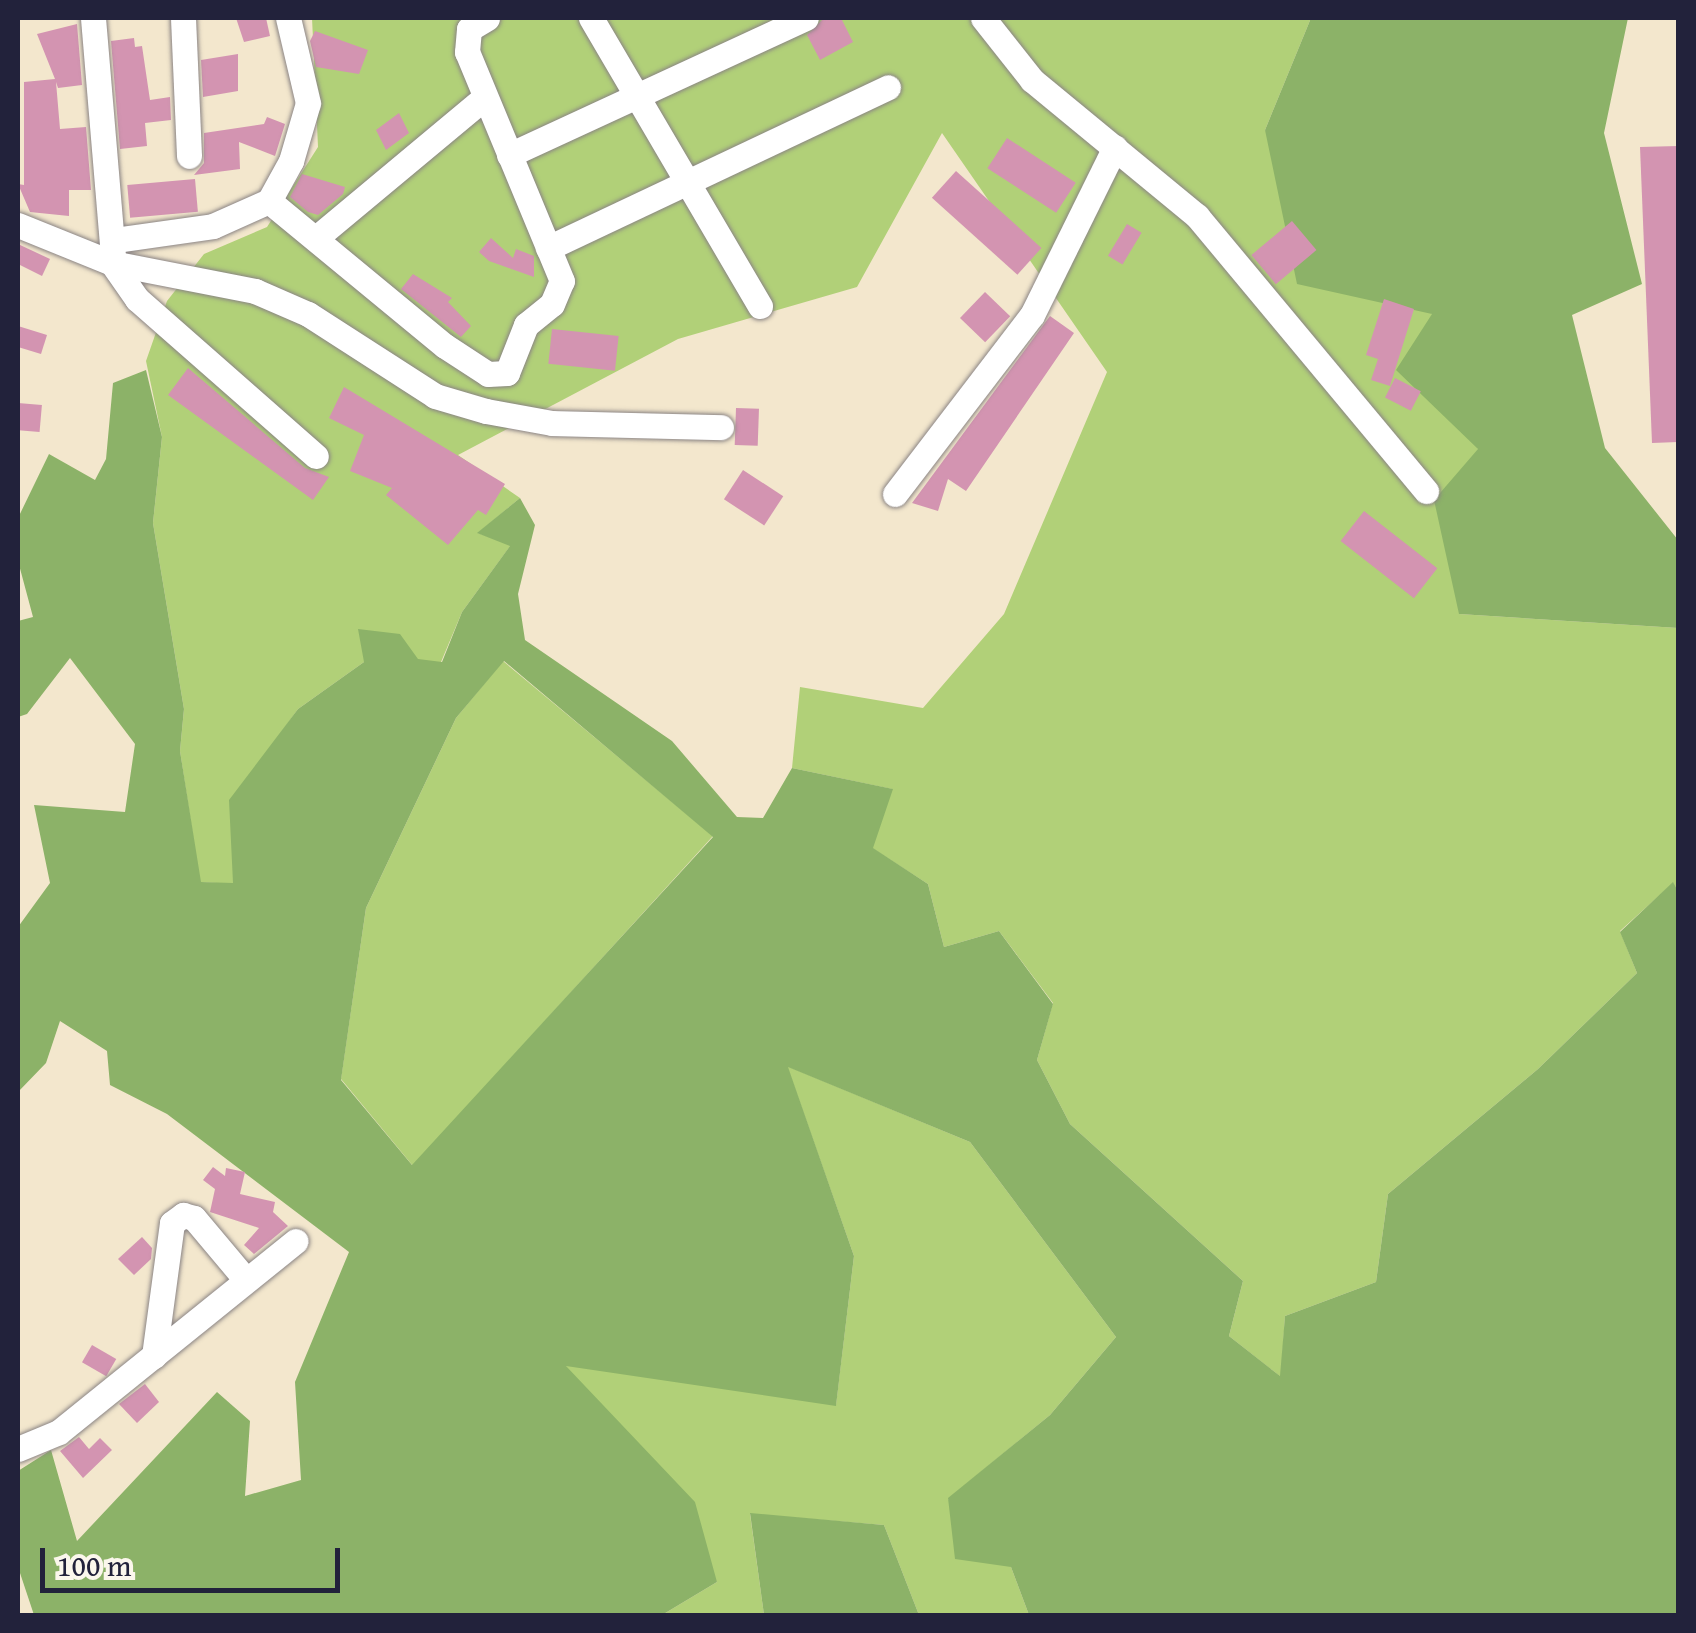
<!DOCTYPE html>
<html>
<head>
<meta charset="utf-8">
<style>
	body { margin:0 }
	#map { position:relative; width:1696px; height:1633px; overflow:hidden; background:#f3e7cd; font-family:"Gentium Book Plus",serif }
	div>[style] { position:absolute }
	.green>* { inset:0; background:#b1d078 }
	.forest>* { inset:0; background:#8cb268 }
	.building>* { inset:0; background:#d394b1; transform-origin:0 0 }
	.roads { filter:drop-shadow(0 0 2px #8a8484) drop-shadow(0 0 2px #8a8484) }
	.minor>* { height:25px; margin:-12.5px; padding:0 12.5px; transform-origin:12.5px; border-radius:12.5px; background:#fff }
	span { translate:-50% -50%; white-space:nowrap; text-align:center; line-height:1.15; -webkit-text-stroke:8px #fbf7ec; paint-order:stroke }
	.frame { position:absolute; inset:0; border:20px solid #22223b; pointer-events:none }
	.scale { position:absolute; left:40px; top:1548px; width:300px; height:45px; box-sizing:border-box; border:5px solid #22223b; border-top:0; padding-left:12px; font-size:30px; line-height:35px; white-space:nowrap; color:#22223b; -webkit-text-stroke:8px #fbf7ec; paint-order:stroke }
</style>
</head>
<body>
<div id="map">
	<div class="green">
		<div style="clip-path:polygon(312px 18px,1311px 18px,1265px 130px,1432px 314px,1478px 449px,1459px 614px,1678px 628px,1678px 891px,1673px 883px,1620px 931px,1637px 973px,1538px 1069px,1388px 1194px,1376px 1282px,1285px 1316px,1281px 1377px,1229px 1336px,1243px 1281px,1070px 1124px,1037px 1060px,1053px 1003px,999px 931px,944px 947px,928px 884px,872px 848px,892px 789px,792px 768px,800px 687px,923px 708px,1004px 614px,1107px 372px,942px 133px,857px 287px,678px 339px,458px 455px,520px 498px,478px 533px,511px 545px,462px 612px,441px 662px,364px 662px,298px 709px,275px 741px,233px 884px,200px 882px,180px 751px,184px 709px,153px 523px,162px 437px,146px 361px,167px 301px,204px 254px,267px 227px,318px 147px)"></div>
		<div style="clip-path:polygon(503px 661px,713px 836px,413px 1166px,341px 1079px,366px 908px,456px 718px)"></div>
		<div style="clip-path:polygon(787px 1066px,970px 1142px,1116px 1337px,1050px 1415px,948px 1499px,1011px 1567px,1029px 1615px,919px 1615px,884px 1525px,750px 1514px,764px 1615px,662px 1615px,717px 1582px,565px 1365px,836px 1405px,854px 1256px)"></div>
	</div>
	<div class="forest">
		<div style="clip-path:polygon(1311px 18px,1628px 18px,1604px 133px,1642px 284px,1572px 315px,1605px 448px,1678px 540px,1678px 628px,1459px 614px,1434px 500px,1478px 449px,1396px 370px,1432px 314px,1297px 284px,1265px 130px)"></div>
		<div style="clip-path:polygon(evenodd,146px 370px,162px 437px,153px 523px,184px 709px,180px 751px,201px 882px,233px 883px,229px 800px,298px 709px,364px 662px,358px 629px,400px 634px,418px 659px,442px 662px,462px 612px,510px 546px,477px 533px,520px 498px,535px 525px,518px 594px,525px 640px,672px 741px,737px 817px,763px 818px,792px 768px,893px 789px,873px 848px,928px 884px,944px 947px,999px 931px,1053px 1004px,1037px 1060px,1070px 1124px,1243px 1281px,1229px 1336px,1280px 1376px,1285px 1316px,1376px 1282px,1388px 1194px,1538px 1069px,1637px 973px,1620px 932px,1673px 882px,1678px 891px,1678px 1615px,1029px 1615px,1011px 1567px,955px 1559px,948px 1498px,1050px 1415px,1116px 1337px,970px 1142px,788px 1067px,854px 1256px,836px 1406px,566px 1366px,695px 1502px,717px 1582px,662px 1615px,34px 1615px,18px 1567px,18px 1471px,51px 1450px,77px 1541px,217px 1392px,250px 1421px,245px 1496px,301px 1480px,295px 1382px,349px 1252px,167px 1114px,110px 1085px,107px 1051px,60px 1021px,46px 1063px,18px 1092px,18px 927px,50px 883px,34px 805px,125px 812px,135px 744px,70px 658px,27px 714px,18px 717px,18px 621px,33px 617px,18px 561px,18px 518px,49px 454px,95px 480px,106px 459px,113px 383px,146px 370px,504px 661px,713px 837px,412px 1165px,341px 1080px,366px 908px,456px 718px,504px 661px)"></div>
		<div style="clip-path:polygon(750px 1513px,884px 1525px,919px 1615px,764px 1615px)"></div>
	</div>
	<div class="building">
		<div style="clip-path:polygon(236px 18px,266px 18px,270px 36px,244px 42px)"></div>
		<div style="clip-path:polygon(841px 18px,853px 42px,820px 60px,807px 35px,822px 20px)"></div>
		<div style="clip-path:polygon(77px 24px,82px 85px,58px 88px,56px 82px,60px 129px,86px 127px,91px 190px,69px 190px,69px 216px,30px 212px,18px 184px,24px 185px,24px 82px,55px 79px,37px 34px)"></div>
		<div style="clip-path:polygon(315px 31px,368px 50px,359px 74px,316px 67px,310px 41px)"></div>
		<div style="clip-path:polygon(134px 38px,135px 47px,142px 46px,150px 100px,170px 97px,171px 120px,145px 123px,147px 146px,120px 149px,111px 41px)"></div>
		<div style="clip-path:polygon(238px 54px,238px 91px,203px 97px,201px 60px)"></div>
		<div style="clip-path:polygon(399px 113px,409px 133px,386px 150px,376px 130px)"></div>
		<div style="clip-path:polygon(267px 117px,285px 124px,275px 156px,239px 142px,240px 169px,194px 175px,204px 163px,204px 133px,264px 124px)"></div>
		<div style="left:1007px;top:138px;width:82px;height:36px;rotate:33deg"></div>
		<div style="clip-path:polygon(1678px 146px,1678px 442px,1652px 443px,1640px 147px)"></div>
		<div style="left:956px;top:171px;width:115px;height:36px;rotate:42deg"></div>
		<div style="clip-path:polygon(302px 174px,345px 187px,343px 194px,318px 215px,308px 212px,290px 197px)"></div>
		<div style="left:195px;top:179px;width:33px;height:68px;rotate:85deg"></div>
		<div style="left:1292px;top:221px;width:38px;height:53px;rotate:50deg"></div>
		<div style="left:1127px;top:224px;width:17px;height:37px;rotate:31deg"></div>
		<div style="clip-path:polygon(491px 238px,513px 258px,516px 249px,534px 256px,534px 277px,489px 261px,479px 252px)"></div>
		<div style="clip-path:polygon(18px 244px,50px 259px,42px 276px,18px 264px)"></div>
		<div style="clip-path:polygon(413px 274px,452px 298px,448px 302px,471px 326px,461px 337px,401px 289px)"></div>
		<div style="left:985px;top:292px;width:35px;height:36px;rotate:44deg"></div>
		<div style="clip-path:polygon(1384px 299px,1414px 309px,1390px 386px,1371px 380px,1378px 359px,1366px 355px)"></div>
		<div style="clip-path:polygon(1050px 316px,1074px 333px,966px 491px,948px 479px,938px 511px,912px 503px)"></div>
		<div style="clip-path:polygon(18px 326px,47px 335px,41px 354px,18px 347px)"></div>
		<div style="left:552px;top:329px;width:67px;height:35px;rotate:6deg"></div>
		<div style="clip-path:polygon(188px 368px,305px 468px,329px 477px,313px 500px,168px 395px)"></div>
		<div style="left:1395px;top:378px;width:29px;height:22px;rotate:27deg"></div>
		<div style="clip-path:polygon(344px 387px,505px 484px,486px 515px,478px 510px,448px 545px,386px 495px,392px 488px,350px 471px,364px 435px,329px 418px)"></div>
		<div style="left:18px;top:403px;width:24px;height:27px;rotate:5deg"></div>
		<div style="left:736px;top:408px;width:23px;height:37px;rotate:2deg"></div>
		<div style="left:743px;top:470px;width:48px;height:35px;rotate:33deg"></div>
		<div style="left:1364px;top:511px;width:93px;height:38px;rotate:38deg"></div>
		<div style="clip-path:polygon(213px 1167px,225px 1176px,226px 1168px,245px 1172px,240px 1194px,275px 1202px,273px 1212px,288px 1226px,254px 1254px,244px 1245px,259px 1228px,210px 1212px,215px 1189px,203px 1180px)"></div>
		<div style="clip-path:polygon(142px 1237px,152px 1248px,151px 1259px,134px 1275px,118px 1259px)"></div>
		<div style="left:92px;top:1345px;width:28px;height:20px;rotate:30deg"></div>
		<div style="clip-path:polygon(145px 1384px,159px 1402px,137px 1423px,119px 1404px)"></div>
		<div style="clip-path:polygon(79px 1437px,89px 1449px,100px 1438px,112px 1450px,83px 1478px,60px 1451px)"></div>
	</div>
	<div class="roads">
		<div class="minor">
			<div style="left:93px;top:18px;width:239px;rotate:85.2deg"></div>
			<div style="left:183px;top:18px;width:138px;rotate:87.5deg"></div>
			<div style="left:591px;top:18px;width:334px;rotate:59.6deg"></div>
			<div style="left:983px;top:18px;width:79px;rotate:51.7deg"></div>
			<div style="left:1032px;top:80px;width:214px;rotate:39.5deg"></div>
			<div style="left:1197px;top:216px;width:358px;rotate:50.2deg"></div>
			<div style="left:509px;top:155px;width:327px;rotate:-24.8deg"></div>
			<div style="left:269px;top:201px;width:228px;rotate:39.5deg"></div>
			<div style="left:445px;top:346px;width:51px;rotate:33.1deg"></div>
			<div style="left:488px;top:374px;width:19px;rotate:-3deg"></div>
			<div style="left:507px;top:373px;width:52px;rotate:-68.4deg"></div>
			<div style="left:526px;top:325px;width:33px;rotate:-39deg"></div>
			<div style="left:552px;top:304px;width:25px;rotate:-67deg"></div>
			<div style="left:562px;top:281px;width:248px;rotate:-112.5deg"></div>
			<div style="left:467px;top:52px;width:23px;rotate:-85deg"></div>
			<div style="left:469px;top:29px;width:21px;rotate:-31deg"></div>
			<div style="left:18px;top:225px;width:101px;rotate:22deg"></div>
			<div style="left:112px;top:263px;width:146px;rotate:11.1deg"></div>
			<div style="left:255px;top:291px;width:58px;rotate:23.5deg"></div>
			<div style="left:308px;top:314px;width:151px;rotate:32.8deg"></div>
			<div style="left:435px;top:396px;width:53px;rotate:16.4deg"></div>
			<div style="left:486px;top:411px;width:67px;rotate:10.3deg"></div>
			<div style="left:552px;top:423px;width:169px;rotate:1.4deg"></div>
			<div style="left:316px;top:238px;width:220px;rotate:-39.8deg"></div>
			<div style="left:115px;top:240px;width:99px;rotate:-8.1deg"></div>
			<div style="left:213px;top:226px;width:61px;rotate:-24.1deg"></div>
			<div style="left:269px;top:201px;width:46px;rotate:-61.2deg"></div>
			<div style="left:291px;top:161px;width:60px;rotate:-73.7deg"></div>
			<div style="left:308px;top:103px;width:87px;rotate:-103.2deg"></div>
			<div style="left:548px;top:248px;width:376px;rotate:-25.3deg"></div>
			<div style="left:112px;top:263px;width:44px;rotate:55.2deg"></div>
			<div style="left:137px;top:299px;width:238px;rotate:41.3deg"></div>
			<div style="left:895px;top:494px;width:225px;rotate:-52.6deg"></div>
			<div style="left:1032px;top:315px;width:187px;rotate:-63.7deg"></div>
			<div style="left:154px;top:1356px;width:134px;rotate:-82.3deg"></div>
			<div style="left:172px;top:1223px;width:14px;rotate:-36deg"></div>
			<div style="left:183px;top:1215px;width:11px;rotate:15deg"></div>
			<div style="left:194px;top:1218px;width:81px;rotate:50deg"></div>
			<div style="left:18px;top:1449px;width:44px;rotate:-22.5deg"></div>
			<div style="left:59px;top:1432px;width:304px;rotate:-38.9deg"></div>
		</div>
	</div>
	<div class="frame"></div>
	<div class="scale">100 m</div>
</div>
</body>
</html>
